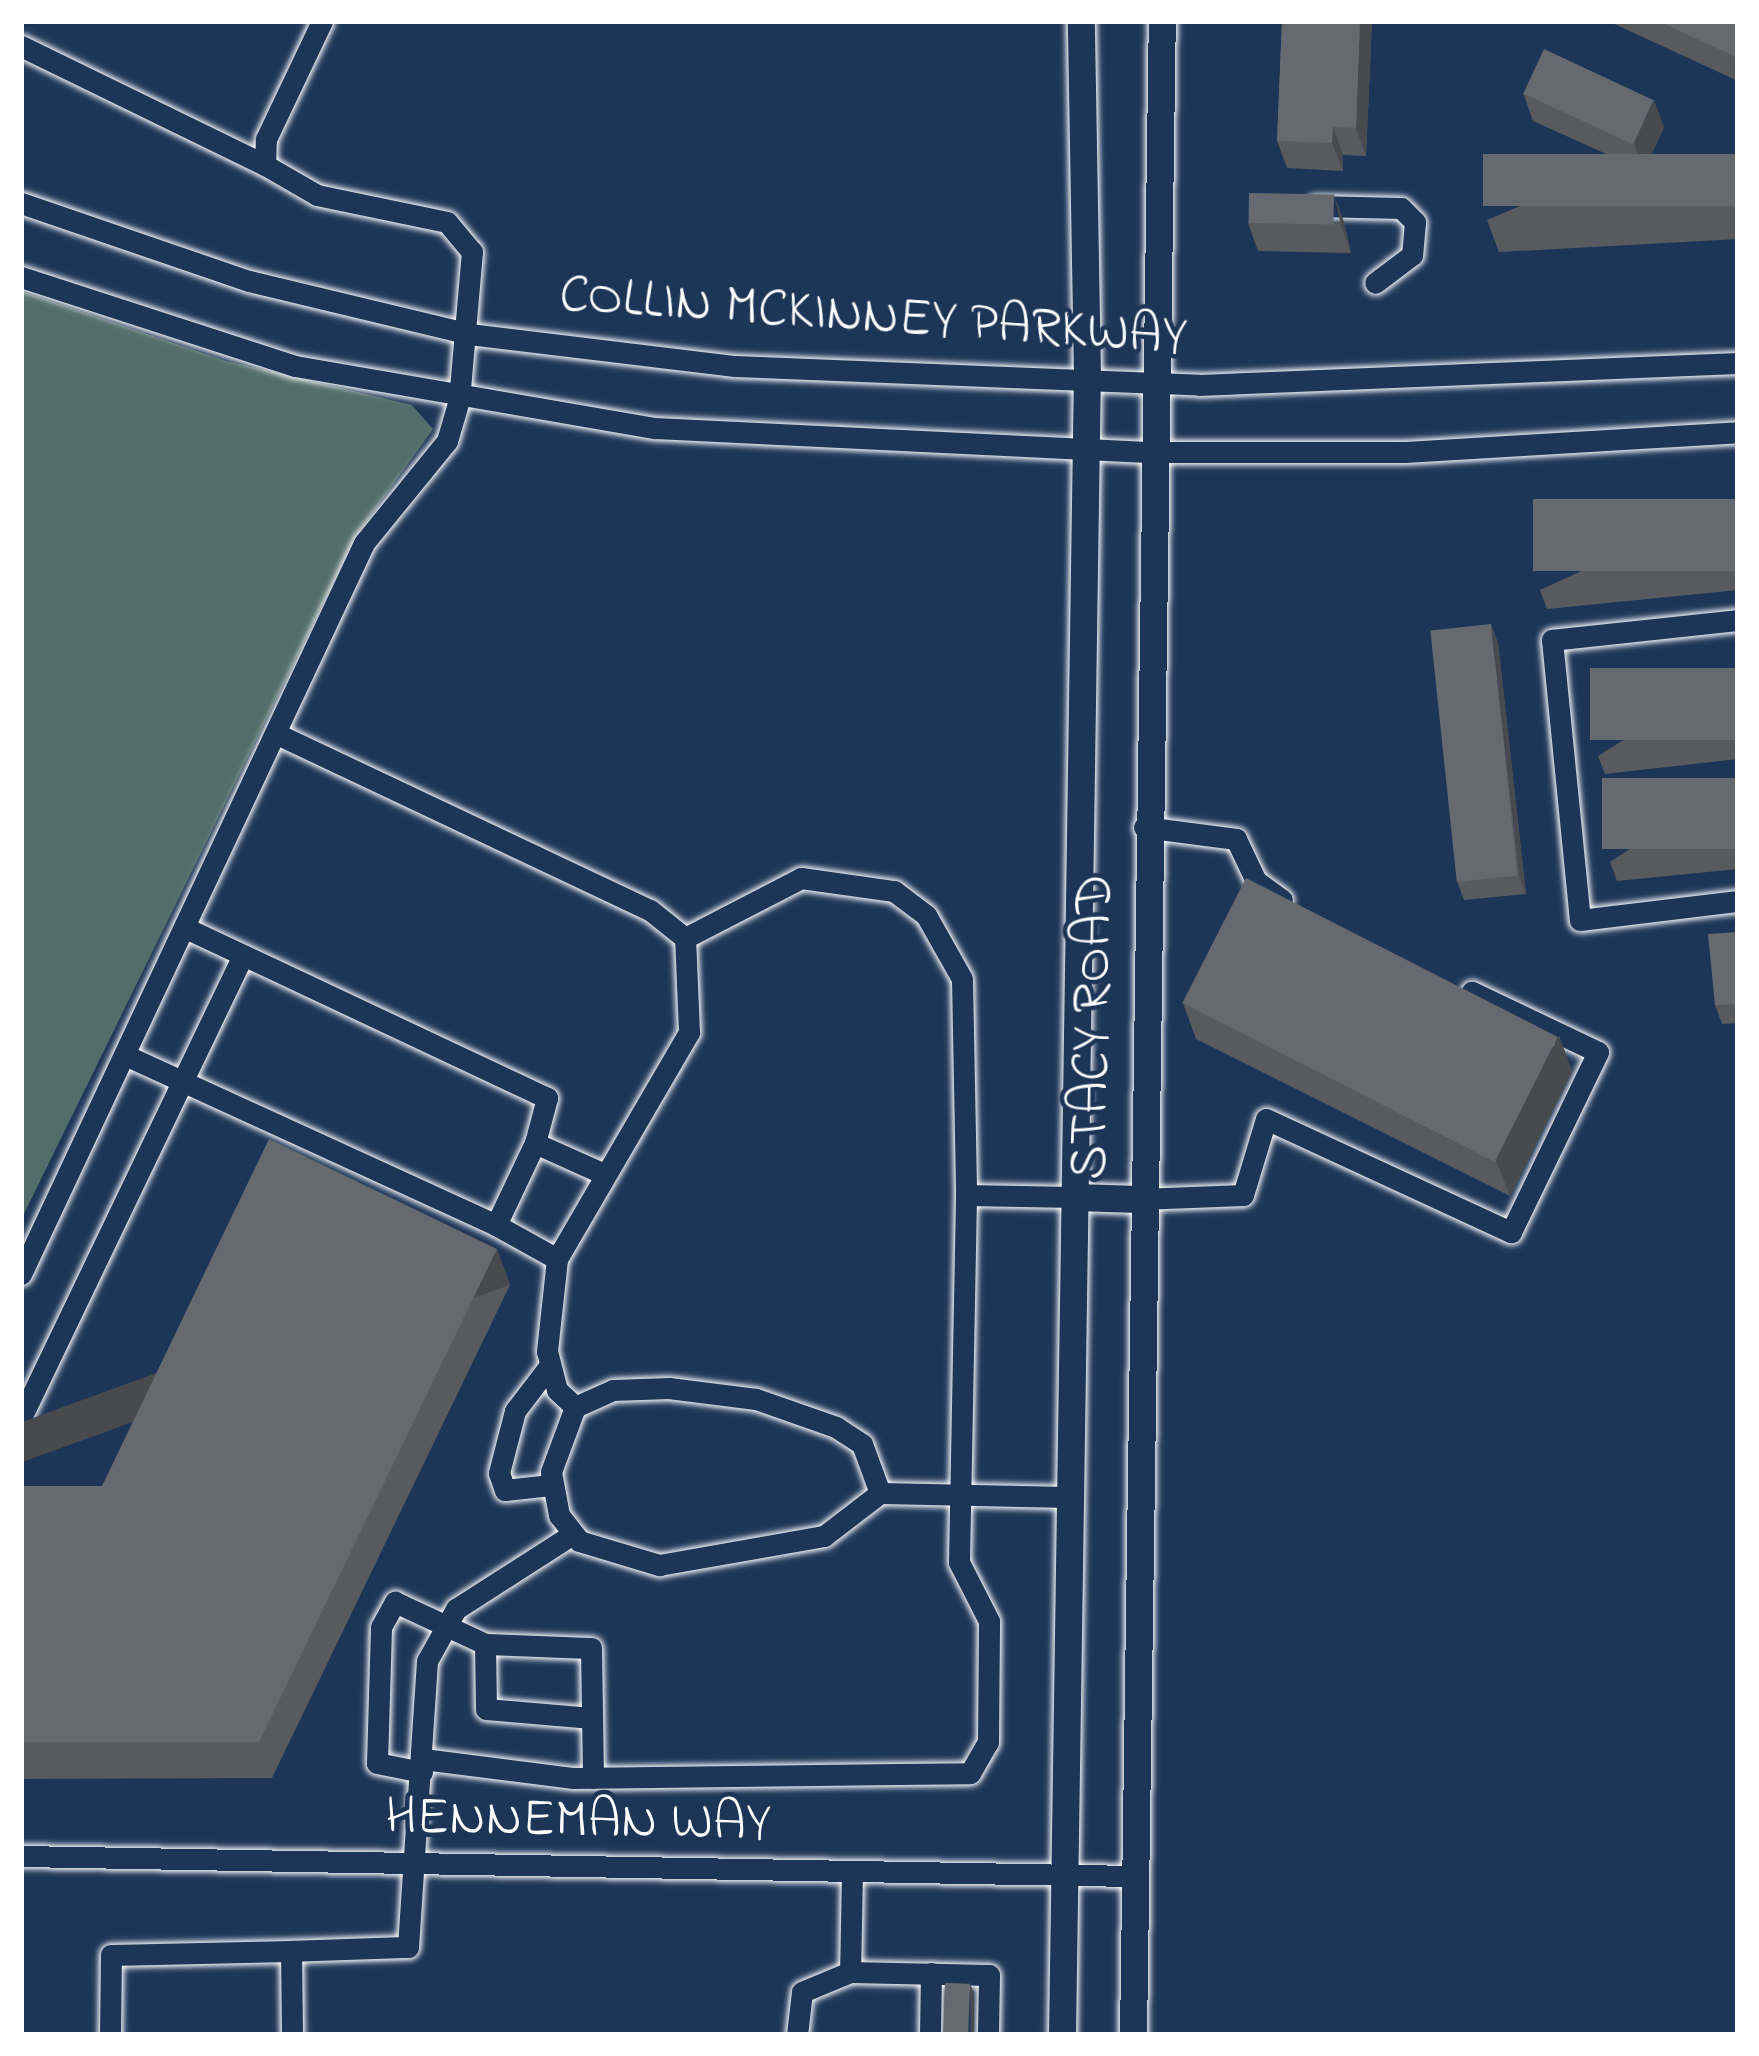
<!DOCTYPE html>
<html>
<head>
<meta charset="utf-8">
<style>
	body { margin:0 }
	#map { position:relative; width:1759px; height:2056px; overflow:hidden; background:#1d3557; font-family:"Indie Flower",sans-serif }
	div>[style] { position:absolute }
	.green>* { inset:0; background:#526d6b }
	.roads { filter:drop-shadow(0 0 3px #fff) drop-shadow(0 0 3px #fff) }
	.minor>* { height:21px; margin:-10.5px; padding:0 10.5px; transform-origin:10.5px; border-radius:10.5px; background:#1d3557 }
	.major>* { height:27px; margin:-13.5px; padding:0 13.5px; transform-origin:13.5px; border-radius:13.5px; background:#1d3557 }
	.wall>* { inset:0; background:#575b60 }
	.shaded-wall>* { inset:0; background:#474a4e; transform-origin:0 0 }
	.building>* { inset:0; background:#656a70; transform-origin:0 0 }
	span { translate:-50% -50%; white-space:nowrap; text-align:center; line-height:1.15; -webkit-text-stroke:9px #1d3557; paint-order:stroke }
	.street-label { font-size:54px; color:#fff }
	.frame { position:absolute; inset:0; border:24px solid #fff; pointer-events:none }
</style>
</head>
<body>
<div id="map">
	<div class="green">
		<div style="clip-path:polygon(21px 291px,226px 361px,412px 405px,433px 429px,356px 536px,21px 1220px)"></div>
	</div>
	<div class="roads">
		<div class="minor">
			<div style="left:21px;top:46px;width:271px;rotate:26deg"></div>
			<div style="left:21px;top:203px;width:241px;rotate:18.9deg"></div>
			<div style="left:249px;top:281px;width:226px;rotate:13.5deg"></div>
			<div style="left:469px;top:334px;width:268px;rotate:6.9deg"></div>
			<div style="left:735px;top:366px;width:464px;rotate:2.3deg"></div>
			<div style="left:1199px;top:385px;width:539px;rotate:-2.34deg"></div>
			<div style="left:1315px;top:206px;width:86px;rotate:1.3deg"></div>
			<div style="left:1401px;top:208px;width:20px;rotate:45deg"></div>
			<div style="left:1415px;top:222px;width:33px;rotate:95deg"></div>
			<div style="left:1412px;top:255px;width:46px;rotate:142.9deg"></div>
			<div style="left:21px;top:277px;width:288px;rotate:18deg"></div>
			<div style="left:295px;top:366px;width:365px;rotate:9.8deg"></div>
			<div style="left:655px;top:428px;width:493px;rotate:2.8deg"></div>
			<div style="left:1147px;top:452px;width:258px"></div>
			<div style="left:1405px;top:452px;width:334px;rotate:-3.4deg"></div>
			<div style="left:1738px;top:620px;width:187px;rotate:173.9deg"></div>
			<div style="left:1552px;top:640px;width:281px;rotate:84.3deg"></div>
			<div style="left:1580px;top:920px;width:159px;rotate:-6.9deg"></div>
			<div style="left:277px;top:734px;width:412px;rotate:25.3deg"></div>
			<div style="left:650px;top:910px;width:45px;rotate:38.7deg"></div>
			<div style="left:685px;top:938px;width:131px;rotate:-27.3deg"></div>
			<div style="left:801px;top:878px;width:94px;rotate:8deg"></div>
			<div style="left:894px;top:891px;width:40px;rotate:37deg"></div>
			<div style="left:926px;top:915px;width:73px;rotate:60.6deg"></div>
			<div style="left:962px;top:979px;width:216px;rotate:88.9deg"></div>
			<div style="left:1144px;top:827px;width:93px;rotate:7.4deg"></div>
			<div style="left:1236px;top:839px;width:47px;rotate:64.5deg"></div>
			<div style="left:1256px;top:881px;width:32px;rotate:36deg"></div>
			<div style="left:125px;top:1055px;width:408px;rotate:24.6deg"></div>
			<div style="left:496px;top:1225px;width:91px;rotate:-64.6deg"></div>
			<div style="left:535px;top:1143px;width:47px;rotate:-75.1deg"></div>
			<div style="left:547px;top:1098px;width:400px;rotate:-154.8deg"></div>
			<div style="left:535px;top:1143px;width:76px;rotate:24.2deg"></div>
			<div style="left:1140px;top:1199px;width:103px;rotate:-2.2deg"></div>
			<div style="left:1243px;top:1195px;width:79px;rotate:-73.2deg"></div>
			<div style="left:1266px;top:1119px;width:270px;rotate:24.8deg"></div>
			<div style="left:1511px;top:1232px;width:200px;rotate:-64.2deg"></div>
			<div style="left:1598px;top:1052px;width:140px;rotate:-154.5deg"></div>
			<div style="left:496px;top:1225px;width:70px;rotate:29.1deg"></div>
			<div style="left:557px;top:1259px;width:93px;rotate:96.2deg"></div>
			<div style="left:547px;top:1351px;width:40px;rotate:75.6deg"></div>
			<div style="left:557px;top:1390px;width:25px;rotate:43deg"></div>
			<div style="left:557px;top:1259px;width:263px;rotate:-59.8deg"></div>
			<div style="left:689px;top:1032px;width:94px;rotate:-92.4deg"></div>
			<div style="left:21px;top:1274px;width:807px;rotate:-64.86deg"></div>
			<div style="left:364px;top:543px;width:132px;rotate:-50.9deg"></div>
			<div style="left:447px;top:441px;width:43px;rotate:-73.7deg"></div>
			<div style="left:459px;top:400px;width:149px;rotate:-85deg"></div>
			<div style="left:472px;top:252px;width:39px;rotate:-130deg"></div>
			<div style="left:447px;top:222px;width:133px;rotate:-168.3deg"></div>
			<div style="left:317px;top:195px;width:60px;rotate:-150deg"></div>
			<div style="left:265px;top:165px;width:26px;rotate:-88deg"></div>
			<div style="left:266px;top:139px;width:131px;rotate:-64.6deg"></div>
			<div style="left:550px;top:1365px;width:58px;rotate:127.3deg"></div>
			<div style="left:515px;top:1411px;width:64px;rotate:104.5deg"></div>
			<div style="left:499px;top:1473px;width:18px;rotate:71deg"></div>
			<div style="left:505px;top:1490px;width:46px;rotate:-6.2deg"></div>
			<div style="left:21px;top:1418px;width:513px;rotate:-64.38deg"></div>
			<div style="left:880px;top:1493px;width:52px;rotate:-110.2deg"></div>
			<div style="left:862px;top:1444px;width:31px;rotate:-147deg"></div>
			<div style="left:836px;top:1427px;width:85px;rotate:-160.7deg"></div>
			<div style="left:756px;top:1399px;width:88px;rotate:-172.8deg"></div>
			<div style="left:669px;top:1388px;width:56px;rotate:178deg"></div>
			<div style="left:613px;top:1390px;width:42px;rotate:155.9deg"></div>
			<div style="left:575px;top:1407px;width:69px;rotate:110.3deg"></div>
			<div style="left:551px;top:1472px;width:44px;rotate:79.5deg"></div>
			<div style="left:559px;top:1515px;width:33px;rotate:52deg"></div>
			<div style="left:579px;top:1541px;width:84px;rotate:16.7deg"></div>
			<div style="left:659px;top:1565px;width:168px;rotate:-10deg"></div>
			<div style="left:824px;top:1536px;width:71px;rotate:-37.5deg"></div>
			<div style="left:880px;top:1493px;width:189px;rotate:1.2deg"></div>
			<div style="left:485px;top:1644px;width:65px;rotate:89.1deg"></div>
			<div style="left:486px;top:1709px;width:106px;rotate:4.9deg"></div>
			<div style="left:423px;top:1759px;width:152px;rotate:7.2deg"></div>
			<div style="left:574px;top:1778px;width:396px;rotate:-0.7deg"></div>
			<div style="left:970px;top:1773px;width:36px;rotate:-60deg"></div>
			<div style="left:988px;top:1742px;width:121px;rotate:-89.5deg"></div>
			<div style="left:989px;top:1621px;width:66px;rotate:-117deg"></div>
			<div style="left:959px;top:1562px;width:367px;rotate:-88.9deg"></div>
			<div style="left:966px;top:1195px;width:108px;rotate:1.1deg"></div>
			<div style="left:422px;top:1772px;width:46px;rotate:-168.7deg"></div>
			<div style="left:377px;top:1763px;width:136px;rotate:-88.3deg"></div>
			<div style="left:381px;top:1627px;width:29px;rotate:-61deg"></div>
			<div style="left:395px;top:1602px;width:99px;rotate:25deg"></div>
			<div style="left:485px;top:1644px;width:106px;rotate:2.2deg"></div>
			<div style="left:591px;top:1648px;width:130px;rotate:89.1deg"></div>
			<div style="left:21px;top:1856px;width:1113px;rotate:1.03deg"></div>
			<div style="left:852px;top:1872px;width:100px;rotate:91.1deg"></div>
			<div style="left:850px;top:1972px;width:139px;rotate:1.2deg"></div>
			<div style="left:989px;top:1975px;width:60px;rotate:91deg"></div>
			<div style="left:291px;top:1951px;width:117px;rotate:-2deg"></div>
			<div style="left:408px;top:1947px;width:287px;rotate:-86.2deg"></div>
			<div style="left:427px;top:1661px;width:60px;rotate:-60.9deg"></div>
			<div style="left:456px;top:1609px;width:139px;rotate:-32.7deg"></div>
			<div style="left:110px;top:2035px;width:80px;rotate:-89.3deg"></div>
			<div style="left:111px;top:1955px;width:180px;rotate:-1.3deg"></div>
			<div style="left:291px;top:1951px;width:84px;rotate:89.3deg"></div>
			<div style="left:797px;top:2035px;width:43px;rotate:-83.4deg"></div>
			<div style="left:802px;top:1992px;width:52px;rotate:-22.6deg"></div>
			<div style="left:930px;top:2035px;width:62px;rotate:-89.1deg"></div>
		</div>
		<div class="major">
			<div style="left:1074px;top:1197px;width:66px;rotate:1.7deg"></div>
			<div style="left:1062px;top:2035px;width:1660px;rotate:-89.14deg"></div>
			<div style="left:1087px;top:375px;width:354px;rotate:-91deg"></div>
			<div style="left:1133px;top:2035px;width:2014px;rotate:-89.18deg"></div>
		</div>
	</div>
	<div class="wall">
		<div style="clip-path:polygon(1282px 21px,1372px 21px,1366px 156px,1343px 155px,1343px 171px,1287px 168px,1277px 141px)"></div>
		<div style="clip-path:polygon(1608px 21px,1738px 21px,1738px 81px)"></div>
		<div style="clip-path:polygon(1523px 93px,1664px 127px,1649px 160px,1738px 154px,1738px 239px,1499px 252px,1487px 220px,1624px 162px,1533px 121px)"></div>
		<div style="clip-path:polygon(1344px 222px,1351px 253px,1258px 251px,1248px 223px)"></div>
		<div style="clip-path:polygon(1738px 499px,1738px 590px,1547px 609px,1540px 590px)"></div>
		<div style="clip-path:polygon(1498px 642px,1526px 894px,1464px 900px,1457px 881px)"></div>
		<div style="clip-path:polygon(1738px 668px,1738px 759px,1605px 774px,1598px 756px)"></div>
		<div style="clip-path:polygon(1738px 778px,1738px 869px,1617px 881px,1610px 862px)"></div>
		<div style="clip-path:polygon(1738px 932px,1738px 1023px,1722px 1024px,1715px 1005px)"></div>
		<div style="clip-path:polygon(1183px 1003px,1572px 1071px,1510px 1196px,1196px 1039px)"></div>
		<div style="clip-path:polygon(497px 1249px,510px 1285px,272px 1778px,21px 1779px,21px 1486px,102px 1486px)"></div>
	</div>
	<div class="shaded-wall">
		<div style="clip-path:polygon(1360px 21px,1372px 21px,1366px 156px,1356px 128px)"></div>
		<div style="clip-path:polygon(1654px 100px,1664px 127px,1644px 171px,1634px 143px)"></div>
		<div style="clip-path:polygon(1333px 127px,1343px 155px,1343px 171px,1332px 143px)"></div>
		<div style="clip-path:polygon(1334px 194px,1344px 222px,1351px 253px,1341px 226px)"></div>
		<div style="clip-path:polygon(1491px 624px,1498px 642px,1526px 894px,1519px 875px)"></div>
		<div style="clip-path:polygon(1559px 1035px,1572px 1071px,1510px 1196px,1496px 1160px)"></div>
		<div style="left:497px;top:1249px;width:38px;height:547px;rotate:70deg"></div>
		<div style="clip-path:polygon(970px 1984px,974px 1993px,974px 2035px,971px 2035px)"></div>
	</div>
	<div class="building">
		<div style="clip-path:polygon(1282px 21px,1360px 21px,1356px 128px,1333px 127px,1332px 143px,1277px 141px)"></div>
		<div style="clip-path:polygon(1658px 21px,1738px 21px,1738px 58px)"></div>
		<div style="left:1544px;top:49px;width:121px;height:49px;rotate:25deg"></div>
		<div style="left:1738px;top:154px;width:52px;height:255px;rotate:90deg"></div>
		<div style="left:1249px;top:193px;width:85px;height:30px;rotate:1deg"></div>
		<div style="left:1738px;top:499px;width:72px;height:205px;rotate:90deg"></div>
		<div style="left:1491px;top:624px;width:253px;height:61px;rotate:84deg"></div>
		<div style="left:1738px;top:668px;width:72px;height:148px;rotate:90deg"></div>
		<div style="left:1738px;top:778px;width:71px;height:136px;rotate:90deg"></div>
		<div style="left:1246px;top:878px;width:350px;height:140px;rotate:27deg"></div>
		<div style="clip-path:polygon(1738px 932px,1738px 1004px,1715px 1005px,1708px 934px)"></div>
		<div style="clip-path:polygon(269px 1139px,497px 1249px,259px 1742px,21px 1742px,21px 1486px,102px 1486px)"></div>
		<div style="left:945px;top:1983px;width:25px;height:52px;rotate:2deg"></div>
	</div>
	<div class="street-label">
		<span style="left:873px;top:318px;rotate:4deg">COLLIN MCKINNEY PARKWAY</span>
		<span style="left:1094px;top:1027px;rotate:-89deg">STACY ROAD</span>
		<span style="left:578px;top:1822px;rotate:1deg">HENNEMAN WAY</span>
	</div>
	<div class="frame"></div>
</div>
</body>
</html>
